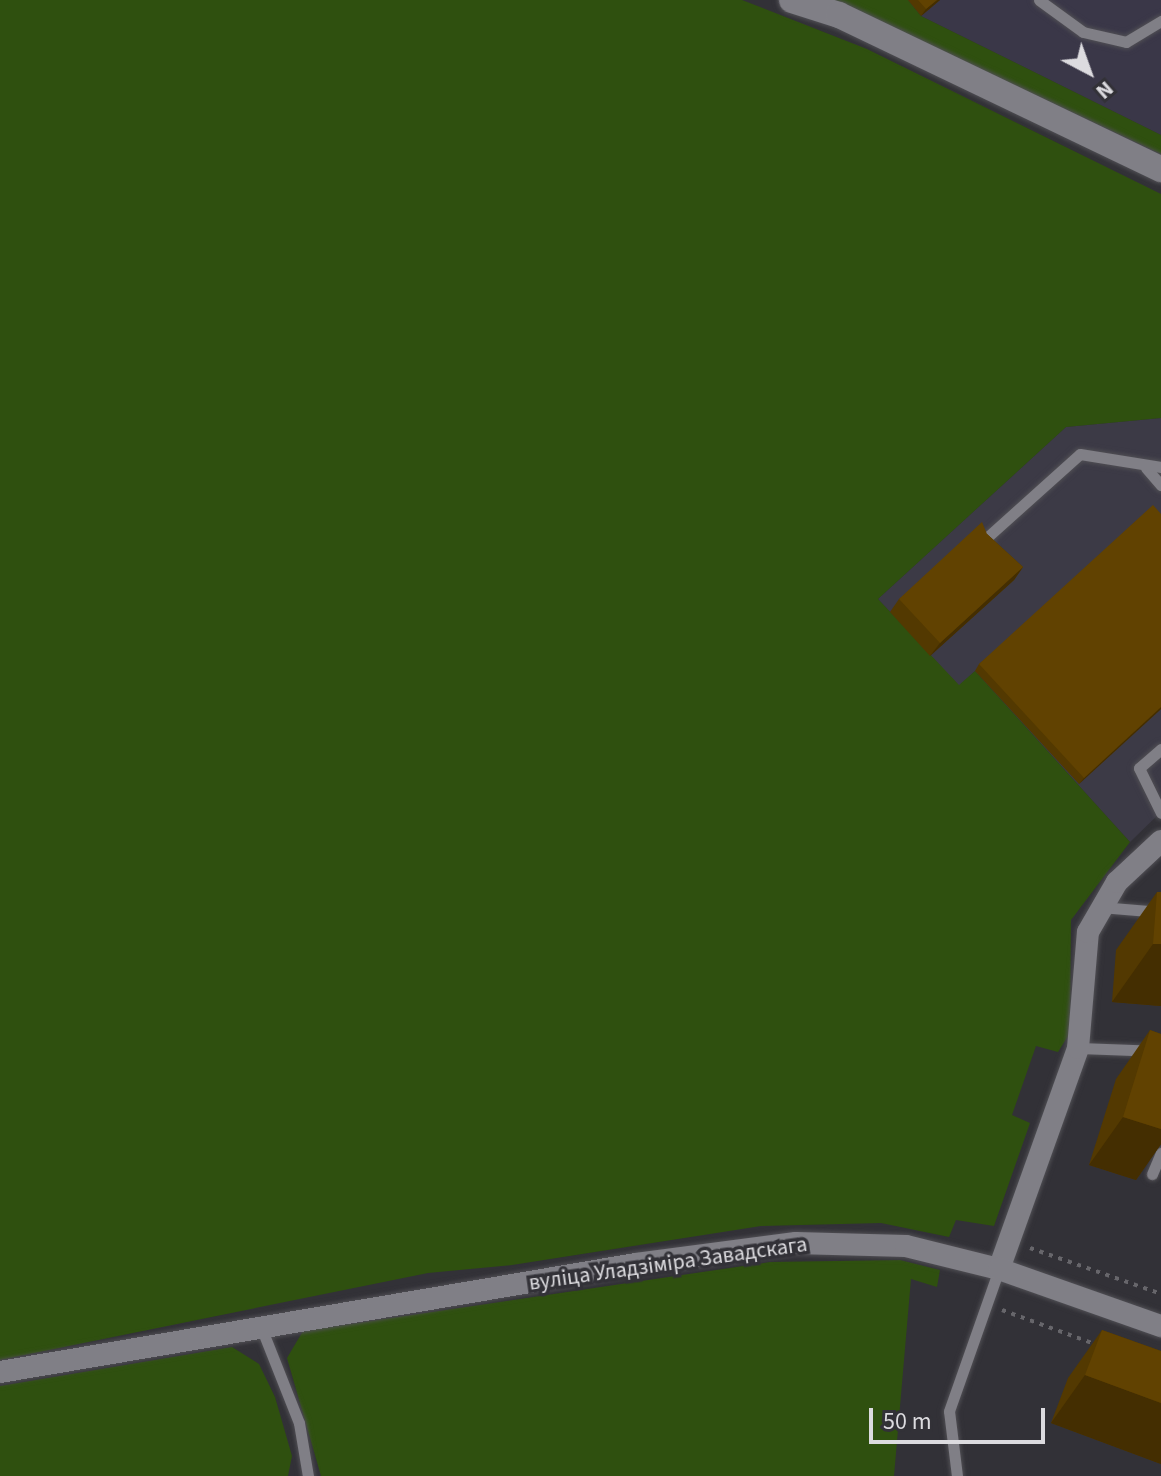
<!DOCTYPE html>
<html>
<head>
<meta charset="utf-8">
<style>
	body { margin:0 }
	#map { position:relative; width:1161px; height:1476px; overflow:hidden; background:#323137; font-family:"Source Sans 3",sans-serif }
	div>[style] { position:absolute }
	.built>* { inset:0; background:#3c3a46 }
	.industrial>* { inset:0; background:#3a3748 }
	.green>* { inset:0; background:#2f500f }
	.path>* { height:4px; margin-top:-2px; transform-origin:0; background:repeating-linear-gradient(90deg,#67666b 0 4px,transparent 0 10px) }
	.roads { filter:drop-shadow(0 0 2px #504f54) drop-shadow(0 0 2px #504f54) }
	.service>* { height:11px; margin:-5.5px; padding:0 5.5px; transform-origin:5.5px; border-radius:5.5px; background:#807f86 }
	.minor>* { height:22px; margin:-11px; padding:0 11px; transform-origin:11px; border-radius:11px; background:#807f86 }
	.tertiary>* { height:26px; margin:-13px; padding:0 13px; transform-origin:13px; border-radius:13px; background:#807f86 }
	.wall>* { inset:0; background:#533901 }
	.shaded-wall>* { inset:0; background:#442e01 }
	.building>* { inset:0; background:#614201 }
	span { translate:-50% -50%; white-space:nowrap; text-align:center; line-height:1.15; -webkit-text-stroke:7px #323137; paint-order:stroke }
	.street-label { font-size:22px; color:#dcdbdf }
	.north { position:absolute; left:1049px; top:32px; width:80px; height:80px; -webkit-text-stroke:6px #323137; paint-order:stroke; rotate:139deg; font-size:22px; font-weight:700; line-height:32px; text-align:center; color:#dcdbdf }
	.north::after { content:''; display:block; margin:auto; width:28px; height:36px; background:#dcdbdf; clip-path:polygon(50% 0,100% 100%,50% 72%,0 100%) }
	.scale { position:absolute; left:869px; top:1408px; width:176px; height:36px; box-sizing:border-box; border:4px solid #dcdbdf; border-top:0; padding-left:10px; font-size:24px; line-height:28px; white-space:nowrap; color:#dcdbdf; -webkit-text-stroke:6px #323137; paint-order:stroke }
</style>
</head>
<body>
<div id="map">
	<div class="built">
		<div style="clip-path:polygon(1161px 418px,1161px 812px,1130px 842px,975px 671px,959px 686px,878px 599px,1066px 427px)"></div>
	</div>
	<div class="industrial">
		<div style="clip-path:polygon(908px 0,1161px 0,1161px 135px,921px 16px)"></div>
	</div>
	<div class="green">
		<div style="clip-path:polygon(0 0,742px 0,867px 49px,1161px 194px,1161px 418px,1066px 427px,878px 599px,959px 685px,975px 671px,1130px 842px,1071px 920px,1070px 1033px,1058px 1052px,1036px 1046px,1012px 1115px,1030px 1123px,994px 1226px,956px 1220px,949px 1237px,881px 1223px,761px 1226px,512px 1265px,428px 1273px,0 1360px)"></div>
		<div style="clip-path:polygon(834px 0,908px 0,921px 16px,1161px 135px,1161px 154px)"></div>
		<div style="clip-path:polygon(900px 1260px,940px 1270px,937px 1287px,911px 1279px,894px 1476px,321px 1476px,287px 1358px,303px 1331px,770px 1262px)"></div>
		<div style="clip-path:polygon(232px 1347px,259px 1364px,275px 1397px,292px 1456px,288px 1476px,0 1476px,0 1386px)"></div>
	</div>
	<div class="path">
		<div style="left:1030px;top:1248px;width:139px;rotate:19.3deg"></div>
		<div style="left:1002px;top:1310px;width:99px;rotate:20.1deg"></div>
	</div>
	<div class="roads">
		<div class="service">
			<div style="left:1039px;top:0;width:54px;rotate:36deg"></div>
			<div style="left:1083px;top:32px;width:44px;rotate:13.1deg"></div>
			<div style="left:1126px;top:42px;width:41px;rotate:-31deg"></div>
			<div style="left:1146px;top:468px;width:23px;rotate:49deg"></div>
			<div style="left:988px;top:545px;width:6px;rotate:-141deg"></div>
			<div style="left:983px;top:541px;width:130px;rotate:-41.9deg"></div>
			<div style="left:1080px;top:454px;width:82px;rotate:9.1deg"></div>
			<div style="left:1161px;top:749px;width:29px;rotate:139deg"></div>
			<div style="left:1139px;top:768px;width:50px;rotate:63.9deg"></div>
			<div style="left:1100px;top:907px;width:61px;rotate:4.7deg"></div>
			<div style="left:1078px;top:1048px;width:83px;rotate:2.1deg"></div>
			<div style="left:1152px;top:1174px;width:23px;rotate:-67deg"></div>
			<div style="left:261px;top:1327px;width:103px;rotate:68.4deg"></div>
			<div style="left:299px;top:1423px;width:54px;rotate:80.4deg"></div>
			<div style="left:957px;top:1476px;width:65px;rotate:-97deg"></div>
			<div style="left:949px;top:1411px;width:151px;rotate:-70.6deg"></div>
		</div>
		<div class="minor">
			<div style="left:999px;top:1269px;width:235px;rotate:-70.3deg"></div>
			<div style="left:1078px;top:1048px;width:116px;rotate:-85.1deg"></div>
			<div style="left:1088px;top:932px;width:58px;rotate:-59.9deg"></div>
			<div style="left:1117px;top:882px;width:60px;rotate:-43deg"></div>
			<div style="left:0;top:1372px;width:645px;rotate:-9.64deg"></div>
			<div style="left:636px;top:1264px;width:161px;rotate:-7.5deg"></div>
			<div style="left:796px;top:1243px;width:110px;rotate:1.6deg"></div>
			<div style="left:906px;top:1246px;width:96px;rotate:13.9deg"></div>
			<div style="left:999px;top:1269px;width:172px;rotate:19.4deg"></div>
		</div>
		<div class="tertiary">
			<div style="left:792px;top:0;width:49px;rotate:17.7deg"></div>
			<div style="left:839px;top:15px;width:357px;rotate:25.6deg"></div>
		</div>
	</div>
	<div class="wall">
		<div style="clip-path:polygon(908px 0,940px 0,921px 16px)"></div>
		<div style="clip-path:polygon(1161px 514px,1161px 709px,1079px 784px,975px 671px,979px 664px)"></div>
		<div style="clip-path:polygon(987px 534px,1023px 567px,1014px 580px,930px 656px,890px 612px,899px 599px)"></div>
		<div style="clip-path:polygon(1157px 892px,1161px 892px,1161px 1006px,1112px 1002px,1116px 950px)"></div>
		<div style="clip-path:polygon(1150px 1030px,1161px 1034px,1161px 1144px,1136px 1180px,1089px 1165px,1116px 1079px)"></div>
		<div style="clip-path:polygon(1102px 1330px,1161px 1351px,1161px 1464px,1051px 1423px,1068px 1378px)"></div>
	</div>
	<div class="shaded-wall">
		<div style="clip-path:polygon(937px 0,940px 0,921px 16px,926px 9px)"></div>
		<div style="clip-path:polygon(1023px 567px,1014px 580px,930px 656px,940px 643px)"></div>
		<div style="clip-path:polygon(1161px 707px,1161px 709px,1079px 784px,1084px 778px)"></div>
		<div style="clip-path:polygon(1153px 944px,1161px 944px,1161px 1006px,1112px 1002px)"></div>
		<div style="clip-path:polygon(1123px 1117px,1161px 1129px,1161px 1144px,1136px 1180px,1089px 1165px)"></div>
		<div style="clip-path:polygon(1085px 1375px,1161px 1403px,1161px 1464px,1051px 1423px)"></div>
	</div>
	<div class="building">
		<div style="clip-path:polygon(918px 0,937px 0,926px 9px)"></div>
		<div style="clip-path:polygon(1153px 505px,1161px 514px,1161px 707px,1084px 778px,979px 664px)"></div>
		<div style="clip-path:polygon(982px 522px,987px 534px,1023px 567px,940px 643px,899px 599px)"></div>
		<div style="clip-path:polygon(1157px 892px,1161px 892px,1161px 944px,1153px 944px)"></div>
		<div style="clip-path:polygon(1150px 1030px,1161px 1034px,1161px 1129px,1123px 1117px)"></div>
		<div style="clip-path:polygon(1102px 1330px,1161px 1351px,1161px 1403px,1085px 1375px)"></div>
	</div>
	<div class="street-label">
		<span style="left:668px;top:1264px;rotate:-8deg">вуліца Уладзіміра Завадскага</span>
	</div>
	<div class="north">N</div>
	<div class="scale">50 m</div>
</div>
</body>
</html>
